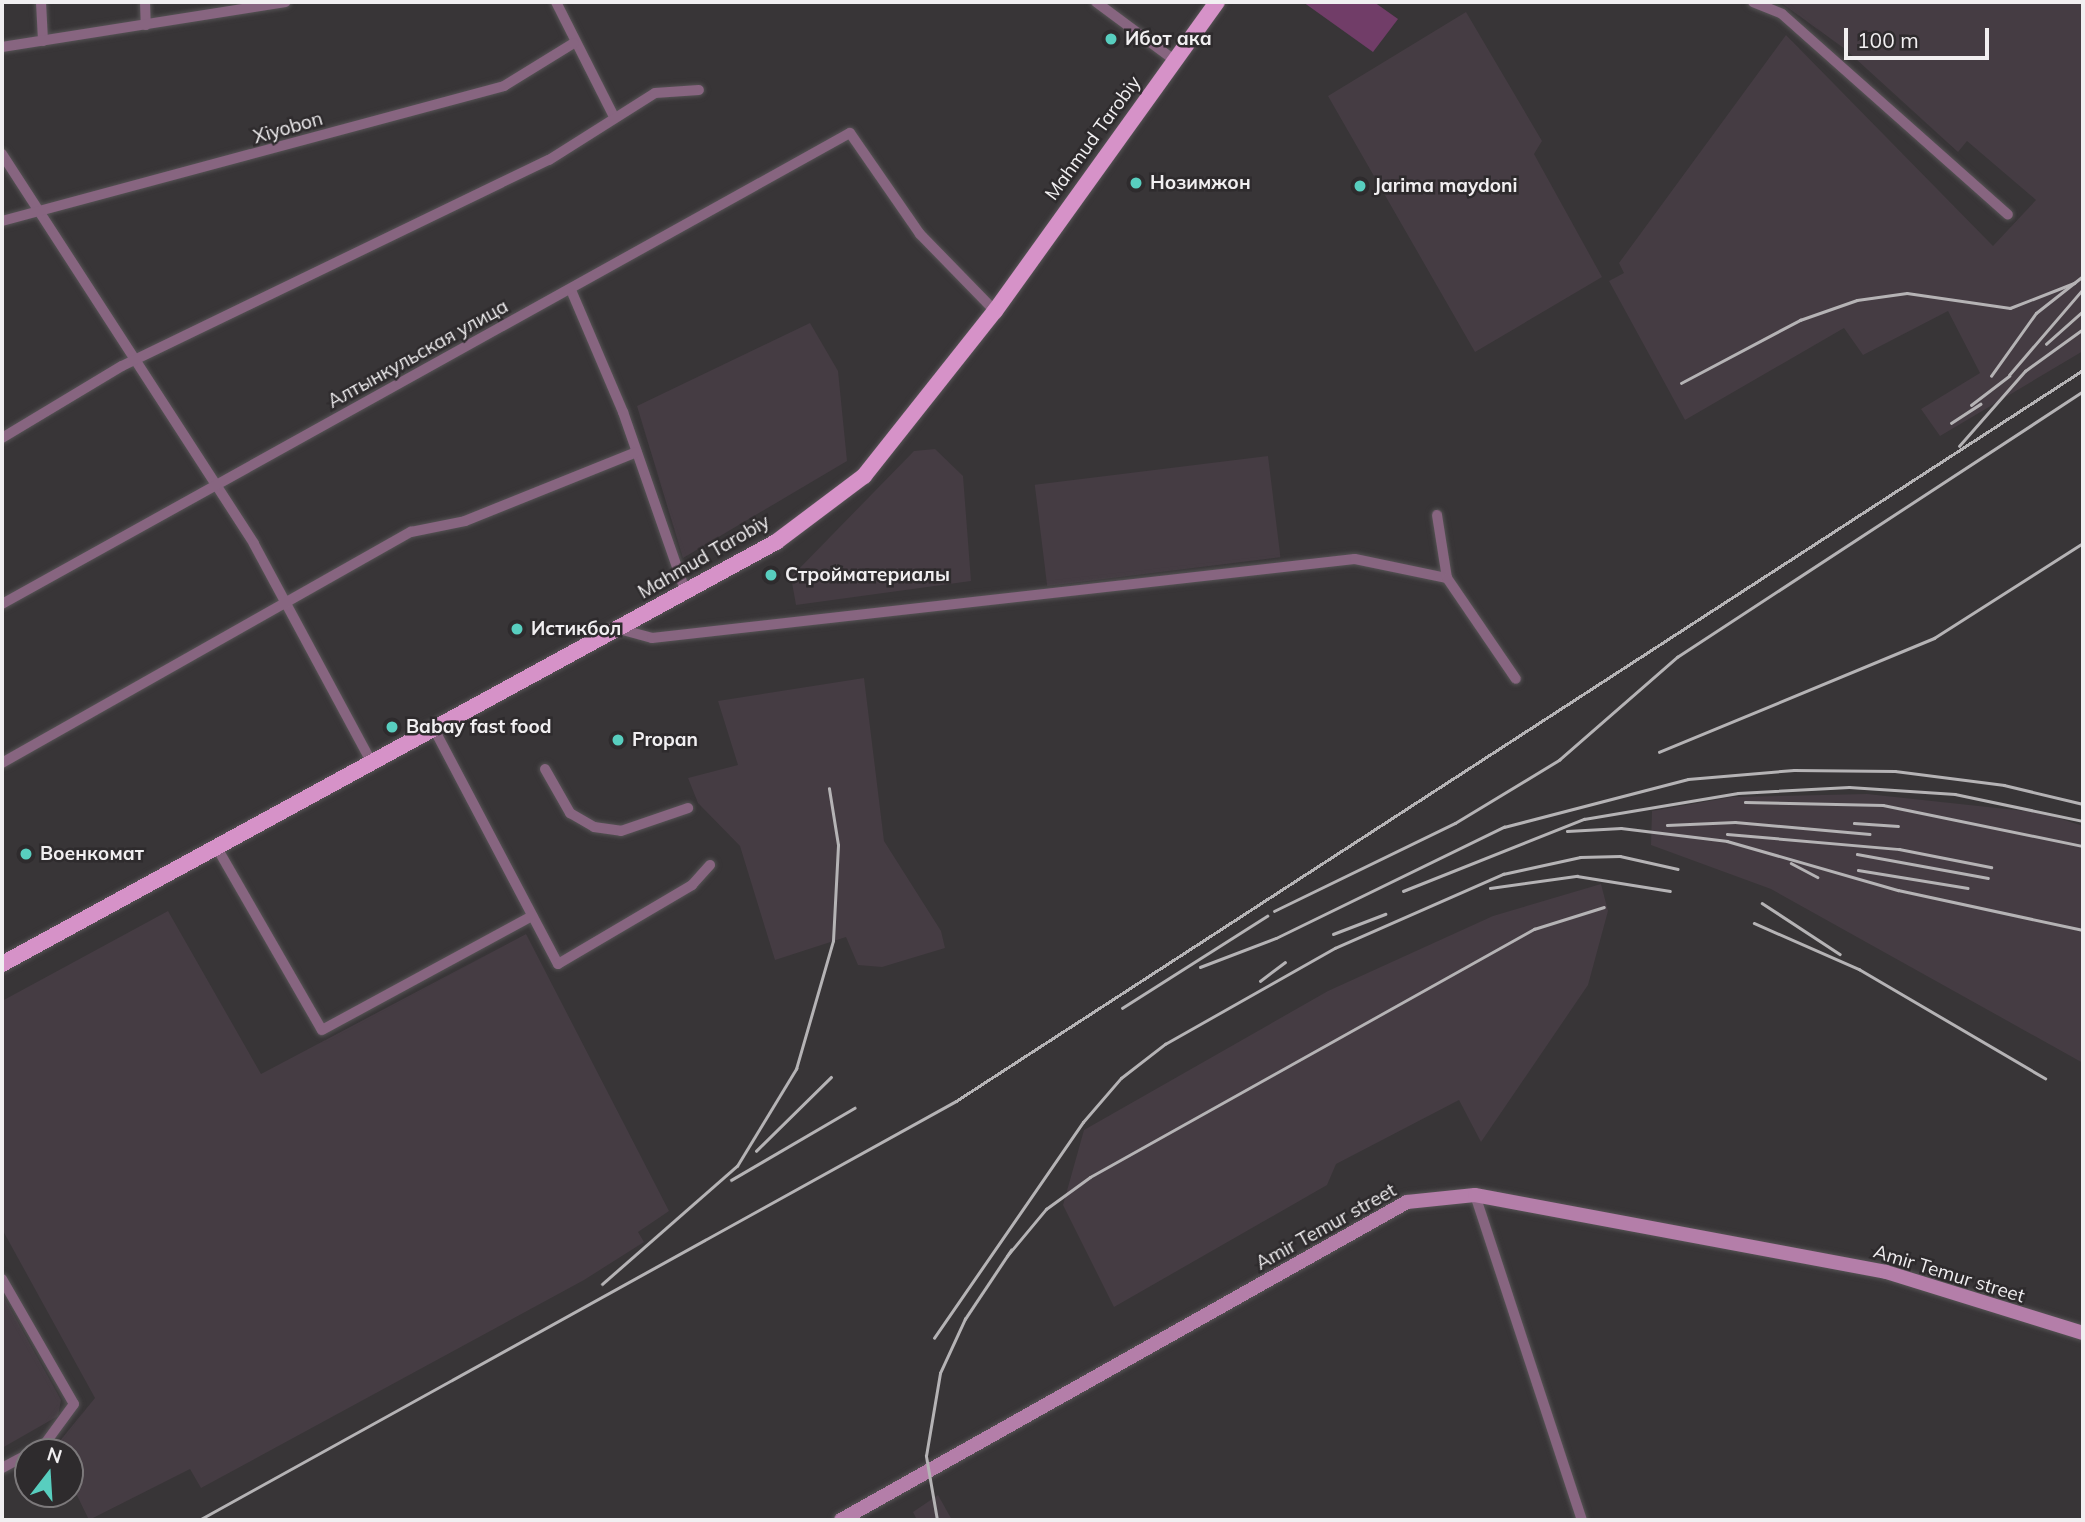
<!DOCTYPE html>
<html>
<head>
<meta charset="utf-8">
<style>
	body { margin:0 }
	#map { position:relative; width:2085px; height:1522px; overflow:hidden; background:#383537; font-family:Mulish,sans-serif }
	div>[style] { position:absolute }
	.built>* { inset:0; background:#453c43; transform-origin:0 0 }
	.green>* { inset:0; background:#713d68 }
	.roads { filter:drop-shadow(0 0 2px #565355) drop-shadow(0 0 2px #565355) }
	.street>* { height:10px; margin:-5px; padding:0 5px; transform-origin:5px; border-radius:5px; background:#876580 }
	.secondary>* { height:14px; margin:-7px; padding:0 7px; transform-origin:7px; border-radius:7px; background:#b47ea9 }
	.primary>* { height:16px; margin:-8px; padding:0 8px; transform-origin:8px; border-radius:8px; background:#d692c8 }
	.rail>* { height:2.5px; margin:-1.25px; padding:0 1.25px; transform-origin:1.25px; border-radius:1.25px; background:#b5b3b5 }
	.dots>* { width:19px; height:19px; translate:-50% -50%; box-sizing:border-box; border:4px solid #2e2b2d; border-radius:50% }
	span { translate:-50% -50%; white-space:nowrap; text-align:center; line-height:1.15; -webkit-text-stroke:5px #2e2b2d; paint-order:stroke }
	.poi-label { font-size:19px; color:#f1eff1; font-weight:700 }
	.left { translate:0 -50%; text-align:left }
	.street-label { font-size:19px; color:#f1eff1 }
	.frame { position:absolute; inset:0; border:4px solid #f1eff1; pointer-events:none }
	.north { position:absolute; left:14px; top:1438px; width:70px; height:70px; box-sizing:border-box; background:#2e2b2d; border:2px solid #7c797b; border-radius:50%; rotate:17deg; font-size:19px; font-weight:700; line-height:28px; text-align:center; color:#f1eff1 }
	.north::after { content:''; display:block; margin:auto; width:24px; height:32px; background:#58cebf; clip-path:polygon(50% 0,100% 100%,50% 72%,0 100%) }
	.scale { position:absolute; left:1844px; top:28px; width:145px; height:32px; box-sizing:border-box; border:4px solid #f1eff1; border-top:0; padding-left:9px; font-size:21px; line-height:24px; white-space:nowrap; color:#f1eff1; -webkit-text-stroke:5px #2e2b2d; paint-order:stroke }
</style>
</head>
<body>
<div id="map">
	<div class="built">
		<div style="clip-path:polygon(1780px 2px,2083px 2px,2083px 351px,1940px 436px,1921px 409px,1980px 373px,1948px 311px,1863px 355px,1844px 328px,1685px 420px,1609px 281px,1624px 273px,1619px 263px,1786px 35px,1993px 246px,2036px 200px,1967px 141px,1958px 152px,1845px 49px)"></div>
		<div style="clip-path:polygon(1466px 12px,1542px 141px,1534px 154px,1602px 277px,1475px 352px,1328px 96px)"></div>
		<div style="clip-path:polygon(810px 323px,838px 371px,847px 461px,683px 558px,637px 406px)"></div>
		<div style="clip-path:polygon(935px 449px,963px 476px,971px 581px,796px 605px,791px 577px,914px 451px)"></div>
		<div style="left:1268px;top:456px;width:102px;height:235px;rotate:83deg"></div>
		<div style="clip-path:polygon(864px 678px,884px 841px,941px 931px,945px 948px,882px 967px,858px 965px,846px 937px,775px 960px,740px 846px,698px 803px,688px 778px,738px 765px,718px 701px)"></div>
		<div style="clip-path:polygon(1867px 794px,2043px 813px,2083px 826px,2083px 1063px,1771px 889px,1651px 845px,1652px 811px,1732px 797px)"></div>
		<div style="clip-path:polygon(1601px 884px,1608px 911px,1588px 985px,1481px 1142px,1459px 1100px,1336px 1164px,1327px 1185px,1114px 1307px,1063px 1205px,1084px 1130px,1328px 991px,1493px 916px)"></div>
		<div style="clip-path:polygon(168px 911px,261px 1074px,526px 934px,669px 1211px,638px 1232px,644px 1242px,584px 1280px,201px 1488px,190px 1469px,89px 1520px,70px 1481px,70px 1452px,54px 1448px,95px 1398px,2px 1229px,2px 1001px)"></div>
		<div style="clip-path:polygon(2px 1294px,61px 1400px,58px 1416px,2px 1448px)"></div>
		<div style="clip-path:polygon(938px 1495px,952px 1520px,917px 1520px,913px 1512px)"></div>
	</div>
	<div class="green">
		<div style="clip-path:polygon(1303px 2px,1374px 2px,1398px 19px,1373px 52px)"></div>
	</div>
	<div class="roads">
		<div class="street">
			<div style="left:41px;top:2px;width:39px;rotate:87deg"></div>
			<div style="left:145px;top:2px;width:23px;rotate:88deg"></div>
			<div style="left:556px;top:2px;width:127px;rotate:63.2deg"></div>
			<div style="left:1096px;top:2px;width:97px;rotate:36.6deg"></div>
			<div style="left:1753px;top:2px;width:31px;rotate:22deg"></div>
			<div style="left:1782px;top:14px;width:302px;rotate:41.6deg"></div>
			<div style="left:2px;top:47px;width:287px;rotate:-9deg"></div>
			<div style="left:2px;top:154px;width:464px;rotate:57.1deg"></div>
			<div style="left:254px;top:544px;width:247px;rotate:61.7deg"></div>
			<div style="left:2px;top:221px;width:520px;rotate:-15.05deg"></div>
			<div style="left:504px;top:86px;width:82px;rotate:-31.6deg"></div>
			<div style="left:571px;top:290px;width:133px;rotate:66.9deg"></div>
			<div style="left:623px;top:412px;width:192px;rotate:70.8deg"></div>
			<div style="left:2px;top:438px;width:140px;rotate:-31deg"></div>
			<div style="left:122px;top:366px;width:474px;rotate:-25.8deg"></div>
			<div style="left:549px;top:160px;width:125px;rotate:-32.3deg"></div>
			<div style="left:655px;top:93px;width:44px;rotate:-3.9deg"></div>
			<div style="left:1437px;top:515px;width:64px;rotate:81deg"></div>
			<div style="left:2px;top:604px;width:970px;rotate:-29.05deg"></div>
			<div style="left:850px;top:133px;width:123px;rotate:55.3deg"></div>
			<div style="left:920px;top:234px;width:107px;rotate:45.8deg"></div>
			<div style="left:619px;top:629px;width:34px;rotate:15deg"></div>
			<div style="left:652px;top:638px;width:707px;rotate:-6.41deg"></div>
			<div style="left:1355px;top:559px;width:94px;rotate:11.7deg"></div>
			<div style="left:1447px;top:578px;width:122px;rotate:55.7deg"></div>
			<div style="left:433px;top:727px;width:268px;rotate:62.2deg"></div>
			<div style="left:558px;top:964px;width:156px;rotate:-30.5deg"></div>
			<div style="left:692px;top:885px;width:27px;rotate:-48deg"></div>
			<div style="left:2px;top:763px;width:470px;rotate:-29.5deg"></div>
			<div style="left:411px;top:532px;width:55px;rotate:-11.5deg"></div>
			<div style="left:465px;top:521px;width:185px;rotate:-21.9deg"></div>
			<div style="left:545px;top:769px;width:51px;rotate:60.4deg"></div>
			<div style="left:570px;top:813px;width:28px;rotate:30deg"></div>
			<div style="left:594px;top:827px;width:27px;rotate:8deg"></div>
			<div style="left:621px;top:831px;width:71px;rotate:-18.9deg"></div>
			<div style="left:216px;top:846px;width:212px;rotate:60.1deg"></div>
			<div style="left:322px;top:1030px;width:239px;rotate:-28.5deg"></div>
			<div style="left:1475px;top:1195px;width:342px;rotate:71.8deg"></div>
			<div style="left:2px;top:1279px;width:144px;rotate:60.1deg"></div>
			<div style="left:74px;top:1404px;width:51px;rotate:126.2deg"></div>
			<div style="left:44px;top:1445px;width:15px;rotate:152deg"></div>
			<div style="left:2px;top:1468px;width:30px;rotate:-28deg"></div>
		</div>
		<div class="secondary">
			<div style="left:841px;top:1520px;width:649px;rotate:-29.33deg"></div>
			<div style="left:1407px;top:1202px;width:68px;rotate:-5.9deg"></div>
			<div style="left:1475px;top:1195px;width:418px;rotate:10.6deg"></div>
			<div style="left:1886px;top:1272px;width:206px;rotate:17.2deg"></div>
		</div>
		<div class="primary">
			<div style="left:2px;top:964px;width:882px;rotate:-28.6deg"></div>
			<div style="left:776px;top:542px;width:110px;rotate:-36.9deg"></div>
			<div style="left:864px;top:476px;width:211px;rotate:-51.6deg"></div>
			<div style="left:995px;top:311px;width:380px;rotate:-54.3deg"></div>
		</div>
	</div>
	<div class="rail">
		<div style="left:2046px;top:344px;width:50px;rotate:-41.7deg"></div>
		<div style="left:2009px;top:375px;width:113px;rotate:-49.3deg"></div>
		<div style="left:1991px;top:376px;width:77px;rotate:-54.5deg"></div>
		<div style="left:2036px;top:313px;width:60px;rotate:-38.2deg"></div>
		<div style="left:1681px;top:383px;width:135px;rotate:-27.9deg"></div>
		<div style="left:1800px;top:320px;width:60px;rotate:-19.3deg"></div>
		<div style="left:1857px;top:300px;width:50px;rotate:-8deg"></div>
		<div style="left:1907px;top:293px;width:104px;rotate:8.3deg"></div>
		<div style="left:2010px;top:308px;width:69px;rotate:-21.3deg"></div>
		<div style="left:1971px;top:405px;width:48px;rotate:-37.3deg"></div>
		<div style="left:1951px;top:423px;width:35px;rotate:-33deg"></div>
		<div style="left:1959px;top:446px;width:100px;rotate:-48.7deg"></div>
		<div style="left:2025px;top:371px;width:72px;rotate:-35.9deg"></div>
		<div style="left:1659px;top:752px;width:298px;rotate:-22.5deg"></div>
		<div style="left:1934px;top:638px;width:177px;rotate:-32.5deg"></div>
		<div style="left:1745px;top:802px;width:138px;rotate:1.2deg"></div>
		<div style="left:1883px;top:805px;width:204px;rotate:11.6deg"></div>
		<div style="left:1854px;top:823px;width:44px;rotate:3.9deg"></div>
		<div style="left:1667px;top:825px;width:68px;rotate:-2.5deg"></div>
		<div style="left:1735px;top:822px;width:135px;rotate:5.1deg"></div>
		<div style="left:1567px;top:831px;width:54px;rotate:-3.2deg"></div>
		<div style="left:1621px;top:828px;width:107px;rotate:7deg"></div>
		<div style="left:1727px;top:841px;width:178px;rotate:16deg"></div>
		<div style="left:1898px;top:890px;width:189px;rotate:12.2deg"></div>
		<div style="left:1727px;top:834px;width:173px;rotate:5deg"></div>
		<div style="left:1899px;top:849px;width:94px;rotate:11.1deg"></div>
		<div style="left:1857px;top:854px;width:133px;rotate:10.4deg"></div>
		<div style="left:1791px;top:863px;width:30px;rotate:28deg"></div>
		<div style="left:1858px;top:870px;width:111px;rotate:9.3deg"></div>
		<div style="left:1490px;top:888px;width:88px;rotate:-7.9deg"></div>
		<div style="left:1577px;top:876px;width:94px;rotate:9.2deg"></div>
		<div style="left:1403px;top:891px;width:195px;rotate:-21.7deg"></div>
		<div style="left:1584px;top:819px;width:156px;rotate:-9.6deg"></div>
		<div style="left:1738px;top:793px;width:111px;rotate:-3.1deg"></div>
		<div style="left:1849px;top:787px;width:106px;rotate:3.8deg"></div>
		<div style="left:1955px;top:794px;width:131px;rotate:11.9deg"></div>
		<div style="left:1762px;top:903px;width:93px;rotate:33.2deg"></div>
		<div style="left:1274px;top:911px;width:201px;rotate:-25.9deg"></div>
		<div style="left:1455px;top:823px;width:122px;rotate:-31.2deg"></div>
		<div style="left:1559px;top:760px;width:157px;rotate:-41.1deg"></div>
		<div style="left:1677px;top:657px;width:485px;rotate:-33.2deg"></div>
		<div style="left:1754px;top:923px;width:115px;rotate:23.7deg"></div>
		<div style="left:1859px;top:969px;width:216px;rotate:30.4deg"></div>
		<div style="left:1333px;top:934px;width:56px;rotate:-21deg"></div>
		<div style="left:1200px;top:967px;width:81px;rotate:-20.9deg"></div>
		<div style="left:1276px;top:938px;width:254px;rotate:-26deg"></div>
		<div style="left:1504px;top:827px;width:190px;rotate:-14.6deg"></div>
		<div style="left:1688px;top:779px;width:106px;rotate:-4.9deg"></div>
		<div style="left:1794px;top:770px;width:101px;rotate:0.6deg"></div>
		<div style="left:1895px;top:771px;width:110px;rotate:7.3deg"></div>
		<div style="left:2004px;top:785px;width:81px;rotate:13.5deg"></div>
		<div style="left:1260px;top:981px;width:31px;rotate:-37deg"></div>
		<div style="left:1122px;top:1008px;width:172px;rotate:-32.4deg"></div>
		<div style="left:756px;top:1151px;width:105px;rotate:-44.6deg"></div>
		<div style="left:731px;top:1180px;width:143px;rotate:-30.3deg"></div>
		<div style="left:1007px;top:1256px;width:61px;rotate:-50.3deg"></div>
		<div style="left:1046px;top:1209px;width:54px;rotate:-36deg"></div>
		<div style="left:1090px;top:1177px;width:509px;rotate:-29.19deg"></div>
		<div style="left:1534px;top:929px;width:73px;rotate:-17.4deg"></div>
		<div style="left:602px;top:1284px;width:179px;rotate:-41.2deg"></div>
		<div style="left:737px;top:1166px;width:114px;rotate:-58.7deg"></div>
		<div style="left:796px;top:1069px;width:133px;rotate:-73.9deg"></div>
		<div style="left:833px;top:941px;width:96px;rotate:-87deg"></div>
		<div style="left:838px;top:845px;width:57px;rotate:-99.1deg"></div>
		<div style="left:934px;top:1338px;width:262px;rotate:-55.4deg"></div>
		<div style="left:1083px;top:1122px;width:58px;rotate:-49.2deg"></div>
		<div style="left:1121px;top:1078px;width:56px;rotate:-37.7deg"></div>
		<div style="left:1165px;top:1044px;width:195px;rotate:-29.5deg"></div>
		<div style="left:1335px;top:948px;width:184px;rotate:-23.8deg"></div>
		<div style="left:1503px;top:874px;width:79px;rotate:-12.4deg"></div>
		<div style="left:1580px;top:857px;width:40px;rotate:-1.4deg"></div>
		<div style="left:1620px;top:856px;width:59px;rotate:12.6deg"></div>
		<div style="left:199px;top:1520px;width:865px;rotate:-28.96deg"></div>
		<div style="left:956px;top:1101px;width:1343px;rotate:-32.97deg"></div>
		<div style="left:937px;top:1520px;width:65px;rotate:-99.8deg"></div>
		<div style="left:926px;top:1456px;width:84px;rotate:-80.4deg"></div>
		<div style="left:940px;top:1373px;width:60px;rotate:-65.2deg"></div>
		<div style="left:965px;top:1319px;width:83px;rotate:-56.3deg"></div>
	</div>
	<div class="dots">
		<div style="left:1111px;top:39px;background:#58cebf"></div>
		<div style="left:1136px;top:183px;background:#58cebf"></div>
		<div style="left:1360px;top:186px;background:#58cebf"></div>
		<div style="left:771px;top:575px;background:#58cebf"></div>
		<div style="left:517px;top:629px;background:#58cebf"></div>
		<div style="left:392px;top:727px;background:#58cebf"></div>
		<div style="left:618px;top:740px;background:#58cebf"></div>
		<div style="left:26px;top:854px;background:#58cebf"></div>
	</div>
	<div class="poi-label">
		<span class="left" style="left:1125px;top:39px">Ибот ака</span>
		<span class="left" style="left:1150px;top:183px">Нозимжон</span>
		<span class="left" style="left:1374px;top:186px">Jarima maydoni</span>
		<span class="left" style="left:785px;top:575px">Стройматериалы</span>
		<span class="left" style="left:531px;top:629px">Истикбол</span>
		<span class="left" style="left:406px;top:727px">Babay fast food</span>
		<span class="left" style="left:632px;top:740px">Propan</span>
		<span class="left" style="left:40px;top:854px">Военкомат</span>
	</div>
	<div class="street-label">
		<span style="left:288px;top:128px;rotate:-16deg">Xiyobon</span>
		<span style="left:1093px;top:138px;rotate:-54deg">Mahmud Tarobiy</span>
		<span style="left:418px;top:354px;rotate:-29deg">Алтынкульская улица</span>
		<span style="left:704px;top:557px;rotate:-30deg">Mahmud Tarobiy</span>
		<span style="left:1326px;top:1227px;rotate:-29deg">Amir Temur street</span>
		<span style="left:1949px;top:1274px;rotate:17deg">Amir Temur street</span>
	</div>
	<div class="frame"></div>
	<div class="north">N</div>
	<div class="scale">100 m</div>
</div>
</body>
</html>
